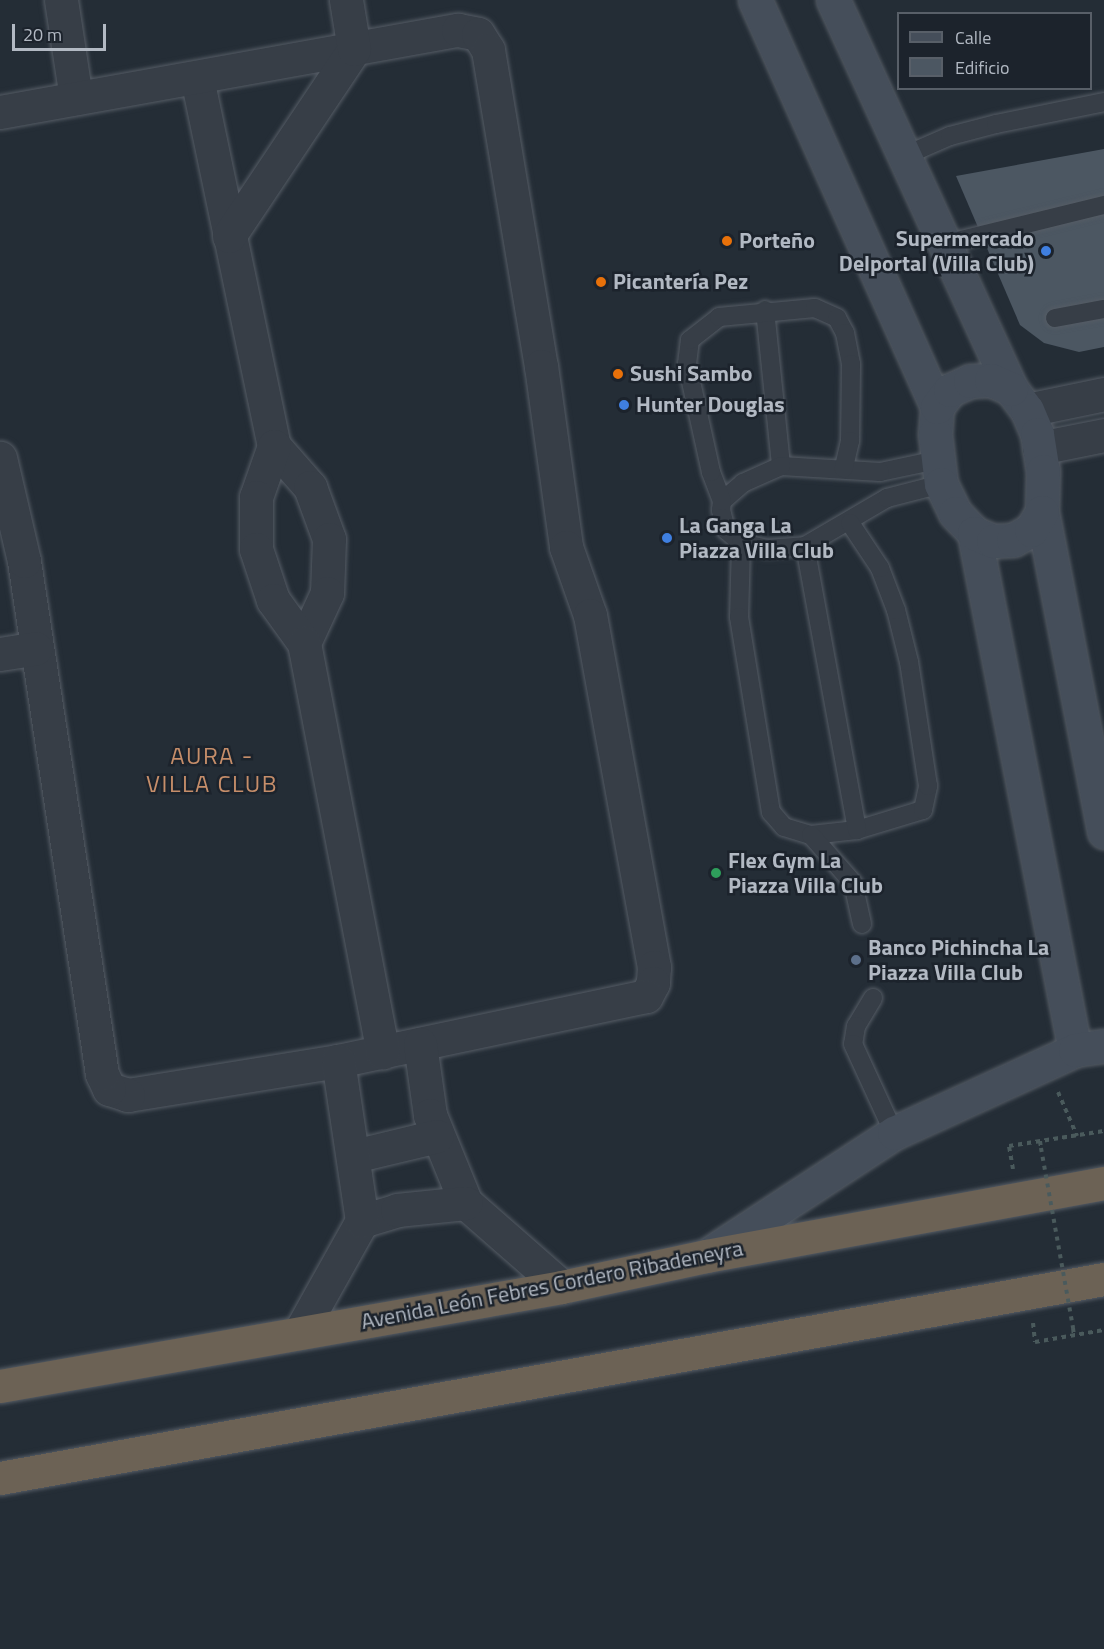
<!DOCTYPE html>
<html>
<head>
<meta charset="utf-8">
<style>
	body { margin:0 }
	#map { position:relative; width:1104px; height:1649px; overflow:hidden; background:#242d36; font-family:"Titillium Web",sans-serif }
	div>[style] { position:absolute }
	.building>* { inset:0; background:#4c5762 }
	.path>* { height:4px; margin-top:-2px; transform-origin:0; background:repeating-linear-gradient(90deg,#4a5a5c 0 4.5px,transparent 0 9px) }
	.roads { filter:drop-shadow(0 0 2px #555c65) drop-shadow(0 0 2px #555c65) }
	.lane>* { height:18px; margin:-9px; padding:0 9px; transform-origin:9px; border-radius:9px; background:#373e47 }
	.street>* { height:33px; margin:-16.5px; padding:0 16.5px; transform-origin:16.5px; border-radius:16.5px; background:#373e47 }
	.secondary>* { height:33px; margin:-16.5px; padding:0 16.5px; transform-origin:16.5px; border-radius:16.5px; background:#454e5a }
	.highway>* { height:33px; margin:-16.5px; padding:0 16.5px; transform-origin:16.5px; border-radius:16.5px; background:#6c6255 }
	.path-bridge>* { height:4px; margin-top:-2px; transform-origin:0; background:repeating-linear-gradient(90deg,#4a5a5c 0 4.5px,transparent 0 9px) }
	.dots>* { width:16px; height:16px; translate:-50% -50%; box-sizing:border-box; border:3px solid #1c232c; border-radius:50% }
	span { translate:-50% -50%; white-space:nowrap; text-align:center; line-height:1.15; -webkit-text-stroke:5px #1c232c; paint-order:stroke }
	.poi-label { font-size:22px; color:#b2b9c3; font-weight:700 }
	.right { translate:-100% -50%; text-align:right }
	.left { translate:0 -50%; text-align:left }
	.street-label { font-size:22px; color:#b2b9c3 }
	.neighbourhood-label { font-size:24px; color:#c68e6a; letter-spacing:1.5px }
	.legend { position:absolute; left:897px; top:12px; width:195px; height:78px; box-sizing:border-box; background:#1c232c; border:2px solid #585f68; margin:0; padding:8px 10px; list-style:none; font-size:18px; color:#b2b9c3 }
	.legend li { display:flex; align-items:center; gap:12px; height:30px }
	.legend b { width:30px; border:2px solid #585f68 }
	.scale { position:absolute; left:12px; top:24px; width:94px; height:27px; box-sizing:border-box; border:3px solid #b2b9c3; border-top:0; padding-left:8px; font-size:18px; line-height:21px; white-space:nowrap; color:#b2b9c3; -webkit-text-stroke:4px #1c232c; paint-order:stroke }
</style>
</head>
<body>
<div id="map">
	<div class="building">
		<div style="clip-path:polygon(1104px 149px,1104px 347px,1079px 352px,1044px 343px,1020px 325px,956px 176px)"></div>
	</div>
	<div class="path">
		<div style="left:1058px;top:1092px;width:48px;rotate:66.6deg"></div>
		<div style="left:1040px;top:1141px;width:7px;rotate:82deg"></div>
		<div style="left:1013px;top:1169px;width:23px;rotate:-100deg"></div>
		<div style="left:1009px;top:1146px;width:96px;rotate:-9deg"></div>
		<div style="left:1033px;top:1323px;width:19px;rotate:84deg"></div>
		<div style="left:1035px;top:1342px;width:70px;rotate:-9.9deg"></div>
		<div style="left:1073px;top:1328px;width:8px;rotate:83deg"></div>
	</div>
	<div class="roads">
		<div class="lane">
			<div style="left:904px;top:156px;width:50px;rotate:-23.5deg"></div>
			<div style="left:950px;top:136px;width:48px;rotate:-14.6deg"></div>
			<div style="left:996px;top:124px;width:110px;rotate:-11.5deg"></div>
			<div style="left:945px;top:244px;width:164px;rotate:-13.8deg"></div>
			<div style="left:765px;top:310px;width:157px;rotate:84.1deg"></div>
			<div style="left:1055px;top:318px;width:50px;rotate:-10.4deg"></div>
			<div style="left:937px;top:460px;width:58px;rotate:168.1deg"></div>
			<div style="left:880px;top:472px;width:99px;rotate:-176.5deg"></div>
			<div style="left:781px;top:466px;width:42px;rotate:155.9deg"></div>
			<div style="left:743px;top:483px;width:28px;rotate:139deg"></div>
			<div style="left:722px;top:501px;width:9px;rotate:96deg"></div>
			<div style="left:721px;top:510px;width:21px;rotate:76deg"></div>
			<div style="left:726px;top:530px;width:20px;rotate:41deg"></div>
			<div style="left:741px;top:543px;width:26px;rotate:13deg"></div>
			<div style="left:766px;top:549px;width:39px;rotate:-4deg"></div>
			<div style="left:805px;top:546px;width:95px;rotate:-30.3deg"></div>
			<div style="left:887px;top:498px;width:56px;rotate:-14.5deg"></div>
			<div style="left:722px;top:501px;width:31px;rotate:-111deg"></div>
			<div style="left:711px;top:472px;width:111px;rotate:-102.5deg"></div>
			<div style="left:687px;top:364px;width:24px;rotate:-83deg"></div>
			<div style="left:690px;top:340px;width:37px;rotate:-38deg"></div>
			<div style="left:719px;top:317px;width:96px;rotate:-5.4deg"></div>
			<div style="left:815px;top:308px;width:24px;rotate:24deg"></div>
			<div style="left:837px;top:318px;width:17px;rotate:62deg"></div>
			<div style="left:845px;top:333px;width:32px;rotate:79deg"></div>
			<div style="left:851px;top:364px;width:77px;rotate:90.7deg"></div>
			<div style="left:850px;top:441px;width:28px;rotate:103deg"></div>
			<div style="left:741px;top:543px;width:74px;rotate:91.5deg"></div>
			<div style="left:739px;top:617px;width:198px;rotate:80.7deg"></div>
			<div style="left:771px;top:812px;width:20px;rotate:49deg"></div>
			<div style="left:784px;top:827px;width:28px;rotate:17deg"></div>
			<div style="left:811px;top:835px;width:46px;rotate:-6.2deg"></div>
			<div style="left:857px;top:830px;width:69px;rotate:-16.9deg"></div>
			<div style="left:923px;top:810px;width:25px;rotate:-78deg"></div>
			<div style="left:928px;top:786px;width:125px;rotate:-98.7deg"></div>
			<div style="left:909px;top:662px;width:54px;rotate:-104deg"></div>
			<div style="left:896px;top:610px;width:45px;rotate:-110.9deg"></div>
			<div style="left:880px;top:568px;width:54px;rotate:-123.7deg"></div>
			<div style="left:805px;top:546px;width:289px;rotate:79.6deg"></div>
			<div style="left:811px;top:835px;width:64px;rotate:48.8deg"></div>
			<div style="left:853px;top:883px;width:42px;rotate:77.6deg"></div>
			<div style="left:873px;top:998px;width:33px;rotate:121deg"></div>
			<div style="left:856px;top:1026px;width:18px;rotate:99deg"></div>
			<div style="left:853px;top:1044px;width:98px;rotate:65.3deg"></div>
		</div>
		<div class="street">
			<div style="left:61px;top:0;width:99px;rotate:81.3deg"></div>
			<div style="left:197px;top:78px;width:376px;rotate:78.2deg"></div>
			<div style="left:274px;top:446px;width:55px;rotate:48.7deg"></div>
			<div style="left:310px;top:487px;width:55px;rotate:69.9deg"></div>
			<div style="left:329px;top:539px;width:54px;rotate:92.1deg"></div>
			<div style="left:327px;top:593px;width:55px;rotate:114.7deg"></div>
			<div style="left:0;top:112px;width:465px;rotate:-10.2deg"></div>
			<div style="left:458px;top:30px;width:20px;rotate:11deg"></div>
			<div style="left:478px;top:34px;width:19px;rotate:58deg"></div>
			<div style="left:488px;top:50px;width:320px;rotate:80.5deg"></div>
			<div style="left:541px;top:366px;width:183px;rotate:82.1deg"></div>
			<div style="left:566px;top:547px;width:72px;rotate:70.6deg"></div>
			<div style="left:590px;top:615px;width:358px;rotate:79.7deg"></div>
			<div style="left:654px;top:967px;width:16px;rotate:94deg"></div>
			<div style="left:653px;top:983px;width:15px;rotate:118deg"></div>
			<div style="left:646px;top:996px;width:315px;rotate:168.1deg"></div>
			<div style="left:338px;top:1061px;width:213px;rotate:170.8deg"></div>
			<div style="left:128px;top:1095px;width:20px;rotate:-162deg"></div>
			<div style="left:109px;top:1089px;width:17px;rotate:-115deg"></div>
			<div style="left:102px;top:1074px;width:519px;rotate:-98.65deg"></div>
			<div style="left:24px;top:561px;width:106px;rotate:-103.1deg"></div>
			<div style="left:229px;top:236px;width:225px;rotate:-56.2deg"></div>
			<div style="left:354px;top:49px;width:50px;rotate:-99.3deg"></div>
			<div style="left:1027px;top:410px;width:79px;rotate:-11.7deg"></div>
			<div style="left:274px;top:446px;width:54px;rotate:109.4deg"></div>
			<div style="left:256px;top:497px;width:52px;rotate:90deg"></div>
			<div style="left:256px;top:549px;width:54px;rotate:71.6deg"></div>
			<div style="left:273px;top:600px;width:53px;rotate:54.2deg"></div>
			<div style="left:304px;top:643px;width:417px;rotate:79.1deg"></div>
			<div style="left:1039px;top:448px;width:66px;rotate:-11.3deg"></div>
			<div style="left:0;top:654px;width:36px;rotate:-9deg"></div>
			<div style="left:420px;top:1044px;width:72px;rotate:82deg"></div>
			<div style="left:430px;top:1115px;width:95px;rotate:67.8deg"></div>
			<div style="left:466px;top:1203px;width:128px;rotate:41.2deg"></div>
			<div style="left:354px;top:1156px;width:85px;rotate:-13.5deg"></div>
			<div style="left:362px;top:1221px;width:37px;rotate:-17deg"></div>
			<div style="left:397px;top:1210px;width:69px;rotate:-5.8deg"></div>
			<div style="left:301px;top:1330px;width:125px;rotate:-60.8deg"></div>
			<div style="left:362px;top:1221px;width:162px;rotate:-98.5deg"></div>
		</div>
		<div class="secondary">
			<div style="left:755px;top:0;width:446px;rotate:65.9deg"></div>
			<div style="left:937px;top:407px;width:27px;rotate:94deg"></div>
			<div style="left:935px;top:434px;width:50px;rotate:83.2deg"></div>
			<div style="left:941px;top:484px;width:32px;rotate:64deg"></div>
			<div style="left:955px;top:513px;width:28px;rotate:46deg"></div>
			<div style="left:974px;top:533px;width:527px;rotate:78.95deg"></div>
			<div style="left:833px;top:0;width:428px;rotate:65.4deg"></div>
			<div style="left:1011px;top:389px;width:26px;rotate:53deg"></div>
			<div style="left:1027px;top:410px;width:26px;rotate:67deg"></div>
			<div style="left:1037px;top:434px;width:37px;rotate:81deg"></div>
			<div style="left:1043px;top:471px;width:41px;rotate:91.4deg"></div>
			<div style="left:1042px;top:512px;width:326px;rotate:79deg"></div>
			<div style="left:937px;top:407px;width:21px;rotate:-53deg"></div>
			<div style="left:950px;top:390px;width:22px;rotate:-24deg"></div>
			<div style="left:970px;top:381px;width:21px;rotate:-3deg"></div>
			<div style="left:991px;top:380px;width:22px;rotate:24deg"></div>
			<div style="left:974px;top:533px;width:21px;rotate:23deg"></div>
			<div style="left:993px;top:541px;width:20px;rotate:-3deg"></div>
			<div style="left:1013px;top:540px;width:21px;rotate:-29deg"></div>
			<div style="left:1031px;top:530px;width:21px;rotate:-59deg"></div>
			<div style="left:706px;top:1256px;width:225px;rotate:-33.2deg"></div>
			<div style="left:894px;top:1133px;width:199px;rotate:-24.6deg"></div>
			<div style="left:1075px;top:1050px;width:29px;rotate:-8deg"></div>
		</div>
		<div class="highway">
			<div style="left:0;top:1386px;width:571px;rotate:-9.99deg"></div>
			<div style="left:562px;top:1287px;width:147px;rotate:-12.1deg"></div>
			<div style="left:706px;top:1256px;width:405px;rotate:-10.4deg"></div>
			<div style="left:0;top:1478px;width:1122px;rotate:-10.22deg"></div>
		</div>
	</div>
	<div class="path-bridge">
		<div style="left:1041px;top:1148px;width:183px;rotate:79.9deg"></div>
	</div>
	<div class="dots">
		<div style="left:727px;top:241px;background:#e8710a"></div>
		<div style="left:1046px;top:251px;background:#3f7fe0"></div>
		<div style="left:601px;top:282px;background:#e8710a"></div>
		<div style="left:618px;top:374px;background:#e8710a"></div>
		<div style="left:624px;top:405px;background:#3f7fe0"></div>
		<div style="left:667px;top:538px;background:#3f7fe0"></div>
		<div style="left:716px;top:873px;background:#2e9e5b"></div>
		<div style="left:856px;top:960px;background:#5c6f8a"></div>
	</div>
	<div class="poi-label">
		<span class="right" style="left:1034px;top:251px">Supermercado<br>Delportal (Villa Club)</span>
		<span class="left" style="left:739px;top:241px">Porteño</span>
		<span class="left" style="left:613px;top:282px">Picantería Pez</span>
		<span class="left" style="left:630px;top:374px">Sushi Sambo</span>
		<span class="left" style="left:636px;top:405px">Hunter Douglas</span>
		<span class="left" style="left:679px;top:538px">La Ganga La<br>Piazza Villa Club</span>
		<span class="left" style="left:728px;top:873px">Flex Gym La<br>Piazza Villa Club</span>
		<span class="left" style="left:868px;top:960px">Banco Pichincha La<br>Piazza Villa Club</span>
	</div>
	<div class="street-label">
		<span style="left:552px;top:1285px;rotate:-11deg">Avenida León Febres Cordero Ribadeneyra</span>
	</div>
	<div class="neighbourhood-label">
		<span style="left:212px;top:770px">AURA -<br>VILLA CLUB</span>
	</div>
	<ul class="legend">
	<li><b style="height:8px;background:#454e5a"></b>Calle</li>
	<li><b style="height:16px;background:#4c5762"></b>Edificio</li>
	</ul>
	<div class="scale">20 m</div>
</div>
</body>
</html>
